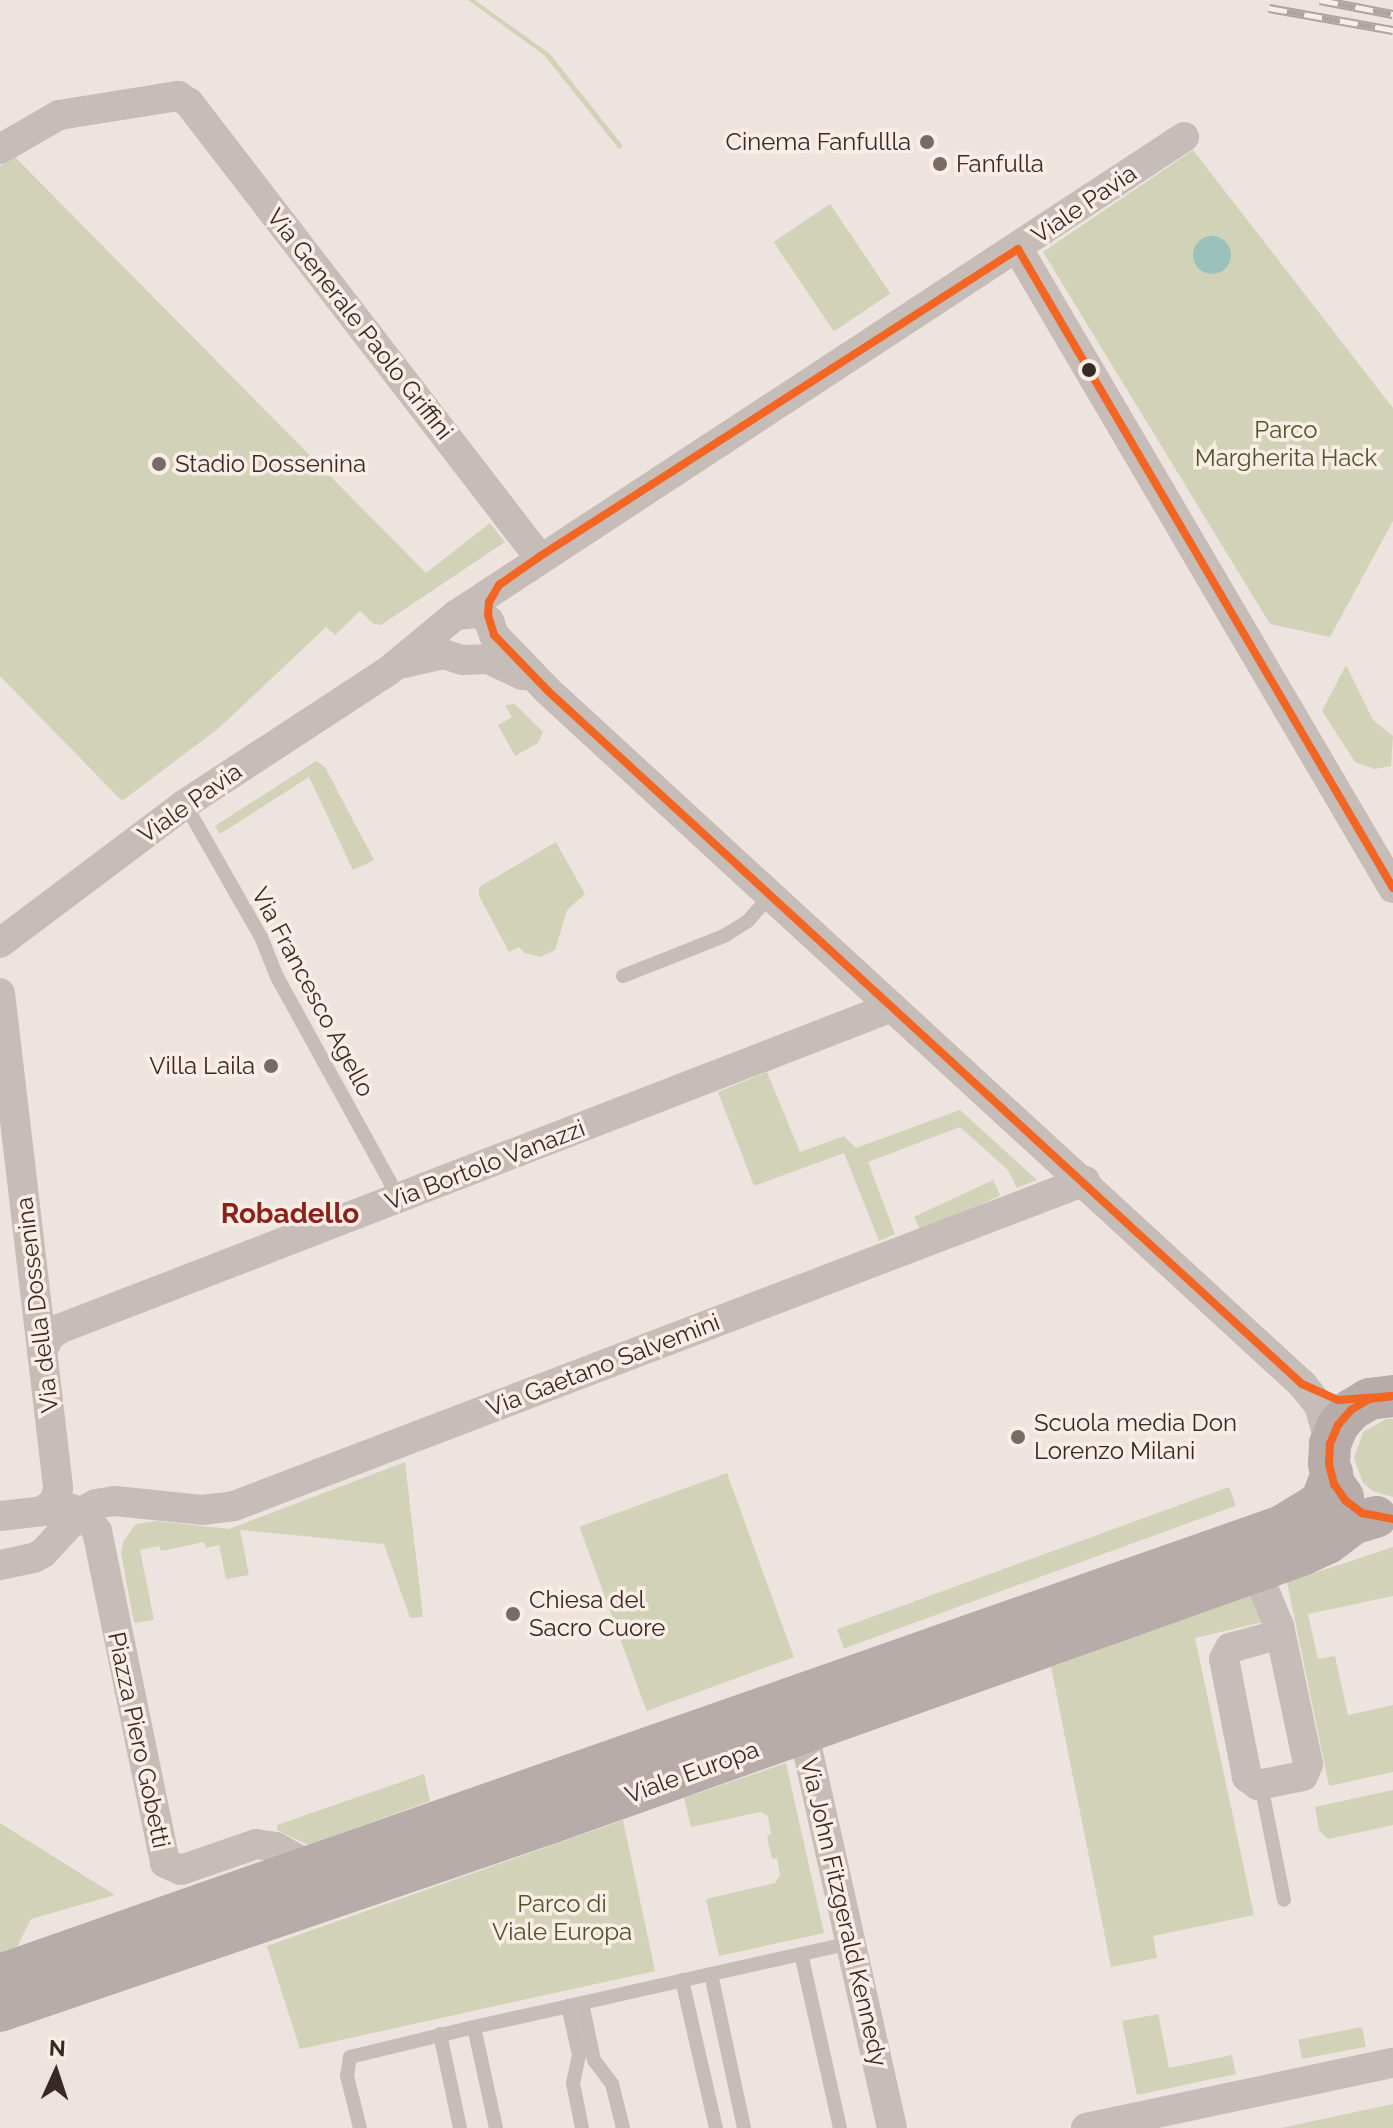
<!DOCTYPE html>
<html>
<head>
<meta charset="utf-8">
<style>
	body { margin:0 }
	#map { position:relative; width:1393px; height:2128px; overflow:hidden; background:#ede4df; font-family:Raleway,sans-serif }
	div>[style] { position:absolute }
	.green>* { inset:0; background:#d2d2b8; transform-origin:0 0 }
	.water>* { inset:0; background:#9ac1ba }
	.round { border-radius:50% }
	.lane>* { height:14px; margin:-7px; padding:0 7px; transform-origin:7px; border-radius:7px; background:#c6bcb8 }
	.street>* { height:30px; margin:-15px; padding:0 15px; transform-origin:15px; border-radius:15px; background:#c6bcb8 }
	.secondary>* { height:42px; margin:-21px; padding:0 21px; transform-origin:21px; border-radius:21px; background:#b7aca9 }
	.rail>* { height:9px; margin-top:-4.5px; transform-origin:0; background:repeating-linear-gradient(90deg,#faede6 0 18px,#ada5a3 0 36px); box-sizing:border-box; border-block:2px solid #ada5a3 }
	.bus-1>* { height:8px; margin:-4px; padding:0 4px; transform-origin:4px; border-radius:4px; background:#f26522 }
	.dots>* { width:22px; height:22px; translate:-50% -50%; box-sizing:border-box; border:4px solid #faede6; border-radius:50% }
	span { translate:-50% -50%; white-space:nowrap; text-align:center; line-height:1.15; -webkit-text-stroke:7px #faede6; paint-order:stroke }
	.poi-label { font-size:24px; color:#372926 }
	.right { translate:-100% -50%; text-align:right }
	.left { translate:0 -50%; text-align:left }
	.street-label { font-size:24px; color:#372926 }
	.park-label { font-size:24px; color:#4e5629 }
	.quarter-label { font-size:28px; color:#8b211a; font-weight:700 }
	.north { position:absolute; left:16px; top:2032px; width:80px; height:80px; -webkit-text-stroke:6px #faede6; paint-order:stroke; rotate:3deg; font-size:22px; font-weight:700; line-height:32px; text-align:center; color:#372926 }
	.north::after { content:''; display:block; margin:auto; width:28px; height:36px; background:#372926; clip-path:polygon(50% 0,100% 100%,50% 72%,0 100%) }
</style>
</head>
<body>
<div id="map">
	<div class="green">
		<div style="clip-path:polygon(468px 0,475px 0,550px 54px,623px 146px,619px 149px,544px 55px)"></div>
		<div style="clip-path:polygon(1193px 150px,1393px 408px,1393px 521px,1330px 637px,1270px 624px,1043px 252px)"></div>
		<div style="clip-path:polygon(15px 157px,426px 573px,490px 523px,505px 542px,381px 625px,374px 624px,360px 611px,335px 635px,326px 627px,219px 728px,122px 801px,0 676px,0 166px)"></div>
		<div style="left:830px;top:204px;width:108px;height:68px;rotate:56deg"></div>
		<div style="clip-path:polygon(1346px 665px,1373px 720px,1393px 736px,1391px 766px,1375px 769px,1355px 762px,1322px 711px)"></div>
		<div style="clip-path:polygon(515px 704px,543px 732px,538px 743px,515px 756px,498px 725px,512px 717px,505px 705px)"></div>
		<div style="clip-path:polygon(316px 761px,325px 767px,374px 860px,353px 870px,309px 777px,220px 834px,215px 826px)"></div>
		<div style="clip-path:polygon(556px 842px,585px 894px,567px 910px,555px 950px,540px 957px,525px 953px,519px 947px,509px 952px,479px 896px,479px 887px)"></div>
		<div style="clip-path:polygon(767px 1072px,800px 1152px,844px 1136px,856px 1148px,960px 1110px,1037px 1180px,1017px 1188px,1008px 1170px,960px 1127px,868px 1162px,895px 1234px,879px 1241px,844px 1153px,754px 1186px,718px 1092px)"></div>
		<div style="left:993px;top:1180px;width:17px;height:87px;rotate:65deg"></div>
		<div style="clip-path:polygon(1386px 1419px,1393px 1419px,1393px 1497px,1373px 1491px,1363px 1483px,1354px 1458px,1363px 1432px)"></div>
		<div style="clip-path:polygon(405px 1462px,423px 1617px,410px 1618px,384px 1544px,240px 1530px,249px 1575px,226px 1579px,219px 1545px,206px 1548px,204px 1542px,161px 1551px,159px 1546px,140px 1550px,154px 1620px,134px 1623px,121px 1553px,123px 1542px,136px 1524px,157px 1521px,229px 1529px)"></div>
		<div style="left:727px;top:1473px;width:196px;height:157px;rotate:70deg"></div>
		<div style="left:1229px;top:1487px;width:20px;height:417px;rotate:70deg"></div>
		<div style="clip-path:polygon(1393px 1547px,1393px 1596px,1308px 1614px,1318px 1659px,1335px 1656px,1348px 1715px,1393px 1705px,1393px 1772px,1329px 1786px,1287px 1582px)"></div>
		<div style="clip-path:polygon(1250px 1595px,1263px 1622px,1195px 1638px,1254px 1915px,1153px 1936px,1157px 1958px,1111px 1967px,1051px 1667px)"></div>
		<div style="clip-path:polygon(786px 1763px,824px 1933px,719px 1956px,706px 1899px,775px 1883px,780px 1875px,777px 1858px,772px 1859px,767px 1836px,771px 1834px,768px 1816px,760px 1812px,691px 1827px,684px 1798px)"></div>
		<div style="clip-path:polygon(424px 1774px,430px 1801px,308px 1845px,277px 1830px,277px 1825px)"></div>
		<div style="clip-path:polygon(1393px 1790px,1393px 1825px,1328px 1839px,1319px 1830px,1315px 1807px)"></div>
		<div style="clip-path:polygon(623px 1820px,655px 1971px,300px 2049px,267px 1946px)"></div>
		<div style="clip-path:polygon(0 1823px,115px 1895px,31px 1919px,17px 1947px,0 1953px)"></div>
		<div style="clip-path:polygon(1158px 2014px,1169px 2068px,1232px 2055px,1236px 2074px,1137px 2095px,1122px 2021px)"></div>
		<div style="left:1362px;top:2027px;width:20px;height:65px;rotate:79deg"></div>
		<div style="clip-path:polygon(1393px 2104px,1393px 2128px,1281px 2128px)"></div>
	</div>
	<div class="water">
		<div class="round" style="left:1193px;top:236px;width:38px;height:38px"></div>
	</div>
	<div class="lane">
		<div style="left:185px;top:804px;width:153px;rotate:60.3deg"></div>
		<div style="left:261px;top:937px;width:43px;rotate:68.2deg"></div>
		<div style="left:277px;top:977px;width:234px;rotate:61.1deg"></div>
		<div style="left:390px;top:1182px;width:9px;rotate:77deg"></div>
		<div style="left:392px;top:1191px;width:12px;rotate:114deg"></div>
		<div style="left:623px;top:976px;width:109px;rotate:-21.6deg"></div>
		<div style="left:724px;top:936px;width:28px;rotate:-32deg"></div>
		<div style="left:748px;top:921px;width:35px;rotate:-49deg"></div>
		<div style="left:1261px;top:1785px;width:117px;rotate:78.7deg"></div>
		<div style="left:682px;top:1980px;width:152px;rotate:77.1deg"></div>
		<div style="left:568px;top:2006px;width:50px;rotate:77.3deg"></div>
		<div style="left:579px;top:2055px;width:29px;rotate:102deg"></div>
		<div style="left:573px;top:2083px;width:46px;rotate:78.7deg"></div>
		<div style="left:440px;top:2034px;width:96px;rotate:78deg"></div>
		<div style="left:360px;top:2128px;width:54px;rotate:-104deg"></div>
		<div style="left:347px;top:2076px;width:19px;rotate:-81deg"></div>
		<div style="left:350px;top:2057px;width:128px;rotate:-13.6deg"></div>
		<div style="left:496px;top:2128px;width:103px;rotate:-102.3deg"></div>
		<div style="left:474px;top:2027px;width:111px;rotate:-12.5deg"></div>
		<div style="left:623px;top:2128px;width:45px;rotate:-104deg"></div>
		<div style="left:612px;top:2084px;width:30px;rotate:-127deg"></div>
		<div style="left:594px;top:2060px;width:58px;rotate:-101.9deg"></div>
		<div style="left:582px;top:2003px;width:132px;rotate:-12.7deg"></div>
		<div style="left:744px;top:2128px;width:157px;rotate:-102.1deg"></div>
		<div style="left:711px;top:1974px;width:92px;rotate:-12.5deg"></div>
		<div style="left:840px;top:2128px;width:178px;rotate:-102.6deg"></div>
		<div style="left:801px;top:1954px;width:51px;rotate:-12.4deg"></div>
	</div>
	<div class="street">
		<div style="left:0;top:149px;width:68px;rotate:-30deg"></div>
		<div style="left:59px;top:115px;width:121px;rotate:-9.1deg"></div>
		<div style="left:178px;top:96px;width:13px;rotate:32deg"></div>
		<div style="left:189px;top:103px;width:573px;rotate:52.37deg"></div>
		<div style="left:1018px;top:249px;width:741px;rotate:59.59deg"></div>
		<div style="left:456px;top:615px;width:871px;rotate:-33.29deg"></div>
		<div style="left:405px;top:663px;width:39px;rotate:-13deg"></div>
		<div style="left:443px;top:654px;width:21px;rotate:17deg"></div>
		<div style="left:463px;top:660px;width:25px;rotate:-2deg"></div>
		<div style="left:488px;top:659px;width:38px;rotate:25deg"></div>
		<div style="left:0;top:943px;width:231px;rotate:-36.9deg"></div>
		<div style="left:185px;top:804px;width:241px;rotate:-33.2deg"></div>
		<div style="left:387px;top:672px;width:89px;rotate:-39.6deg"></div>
		<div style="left:456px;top:615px;width:24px;rotate:-5deg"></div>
		<div style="left:480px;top:613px;width:12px;rotate:42deg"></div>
		<div style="left:489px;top:621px;width:15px;rotate:70deg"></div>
		<div style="left:494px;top:635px;width:78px;rotate:46deg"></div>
		<div style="left:548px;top:691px;width:1024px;rotate:42.59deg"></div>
		<div style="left:1302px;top:1384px;width:27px;rotate:51deg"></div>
		<div style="left:1319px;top:1405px;width:41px;rotate:74.2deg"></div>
		<div style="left:0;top:993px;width:498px;rotate:83.3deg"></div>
		<div style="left:58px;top:1488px;width:13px;rotate:103deg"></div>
		<div style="left:55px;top:1501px;width:16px;rotate:140deg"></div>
		<div style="left:42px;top:1351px;width:16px;rotate:-63deg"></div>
		<div style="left:49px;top:1337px;width:13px;rotate:-39deg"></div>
		<div style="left:59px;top:1329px;width:893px;rotate:-21.13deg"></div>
		<div style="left:0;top:1516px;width:69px;rotate:-6.6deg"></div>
		<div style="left:69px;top:1508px;width:13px;rotate:18deg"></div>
		<div style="left:81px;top:1512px;width:25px;rotate:50deg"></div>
		<div style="left:97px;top:1531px;width:339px;rotate:78.4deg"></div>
		<div style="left:165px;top:1863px;width:17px;rotate:24deg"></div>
		<div style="left:181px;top:1870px;width:79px;rotate:-19.1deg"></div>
		<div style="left:256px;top:1844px;width:20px;rotate:9deg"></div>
		<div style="left:276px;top:1847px;width:43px;rotate:29.6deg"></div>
		<div style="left:0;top:1565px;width:35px;rotate:-12deg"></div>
		<div style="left:34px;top:1558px;width:10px;rotate:-29deg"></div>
		<div style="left:43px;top:1553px;width:56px;rotate:-47.2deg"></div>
		<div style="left:81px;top:1512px;width:17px;rotate:-28deg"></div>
		<div style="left:96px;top:1504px;width:19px;rotate:-9deg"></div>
		<div style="left:115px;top:1501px;width:87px;rotate:5.9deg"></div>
		<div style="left:202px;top:1510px;width:32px;rotate:-7deg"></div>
		<div style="left:234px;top:1506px;width:911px;rotate:-20.9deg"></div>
		<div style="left:1256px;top:1571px;width:60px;rotate:67.3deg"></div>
		<div style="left:1279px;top:1626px;width:141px;rotate:78.1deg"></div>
		<div style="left:1308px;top:1764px;width:13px;rotate:113deg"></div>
		<div style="left:1303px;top:1776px;width:46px;rotate:168.7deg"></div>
		<div style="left:1258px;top:1785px;width:14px;rotate:-144deg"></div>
		<div style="left:1247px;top:1777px;width:120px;rotate:-101deg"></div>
		<div style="left:1224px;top:1659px;width:13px;rotate:-61deg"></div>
		<div style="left:1230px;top:1648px;width:41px;rotate:-15.4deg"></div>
		<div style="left:1270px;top:1637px;width:14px;rotate:-51deg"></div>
		<div style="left:799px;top:1712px;width:426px;rotate:77.4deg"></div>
		<div style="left:1086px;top:2128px;width:314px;rotate:-12deg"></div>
	</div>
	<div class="secondary">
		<div style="left:1343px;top:1497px;width:16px;rotate:-125deg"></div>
		<div style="left:1334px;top:1484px;width:21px;rotate:-104deg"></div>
		<div style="left:1329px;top:1464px;width:20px;rotate:-87deg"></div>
		<div style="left:1330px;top:1444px;width:21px;rotate:-67deg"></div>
		<div style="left:1338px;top:1425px;width:20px;rotate:-49deg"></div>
		<div style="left:1351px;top:1410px;width:21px;rotate:-31deg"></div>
		<div style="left:1369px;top:1399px;width:24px;rotate:-7deg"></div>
		<div style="left:0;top:1975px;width:1358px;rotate:-19.3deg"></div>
		<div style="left:1282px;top:1526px;width:46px;rotate:-31.6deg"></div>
		<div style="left:1321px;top:1502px;width:31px;rotate:-69deg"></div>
		<div style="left:0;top:2011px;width:584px;rotate:-18.87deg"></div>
		<div style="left:553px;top:1822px;width:795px;rotate:-19.62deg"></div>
		<div style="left:1302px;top:1555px;width:29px;rotate:-25deg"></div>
		<div style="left:1328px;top:1543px;width:34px;rotate:-37deg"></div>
		<div style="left:1355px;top:1523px;width:22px;rotate:-16deg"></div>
	</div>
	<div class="rail">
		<div style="left:1320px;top:0;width:74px;rotate:10.9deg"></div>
		<div style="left:1269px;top:8px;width:126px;rotate:10.1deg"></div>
	</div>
	<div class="bus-1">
		<div style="left:1393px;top:888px;width:741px;rotate:-120.41deg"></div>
		<div style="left:1018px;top:249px;width:569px;rotate:147.26deg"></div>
		<div style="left:539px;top:557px;width:49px;rotate:145deg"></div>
		<div style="left:499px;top:585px;width:20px;rotate:120deg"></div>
		<div style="left:489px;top:602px;width:13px;rotate:94deg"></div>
		<div style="left:488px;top:615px;width:21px;rotate:73deg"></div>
		<div style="left:494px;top:635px;width:78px;rotate:46deg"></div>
		<div style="left:548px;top:691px;width:1024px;rotate:42.59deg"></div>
		<div style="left:1302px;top:1384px;width:39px;rotate:24deg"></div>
		<div style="left:1338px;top:1400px;width:55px;rotate:-4.2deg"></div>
		<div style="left:1393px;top:1396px;width:24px;rotate:173deg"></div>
		<div style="left:1369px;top:1399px;width:21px;rotate:149deg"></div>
		<div style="left:1351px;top:1410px;width:20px;rotate:131deg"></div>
		<div style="left:1338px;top:1425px;width:21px;rotate:113deg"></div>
		<div style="left:1330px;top:1444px;width:20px;rotate:93deg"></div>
		<div style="left:1329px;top:1464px;width:21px;rotate:76deg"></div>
		<div style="left:1334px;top:1484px;width:21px;rotate:55deg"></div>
		<div style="left:1346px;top:1501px;width:20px;rotate:37deg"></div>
		<div style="left:1362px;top:1513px;width:32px;rotate:11deg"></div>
	</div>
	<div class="dots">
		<div style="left:927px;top:142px;background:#776a67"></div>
		<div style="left:940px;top:164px;background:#776a67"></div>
		<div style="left:1089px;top:370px;background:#372926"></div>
		<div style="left:159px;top:464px;background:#776a67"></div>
		<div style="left:271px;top:1066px;background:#776a67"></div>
		<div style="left:1018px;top:1437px;background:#776a67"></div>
		<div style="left:513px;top:1614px;background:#776a67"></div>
	</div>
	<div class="poi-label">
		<span class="right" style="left:911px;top:142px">Cinema Fanfullla</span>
		<span class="left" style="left:956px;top:164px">Fanfulla</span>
		<span class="left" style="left:175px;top:464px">Stadio Dossenina</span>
		<span class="right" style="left:255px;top:1066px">Villa Laila</span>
		<span class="left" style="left:1034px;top:1437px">Scuola media Don<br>Lorenzo Milani</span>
		<span class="left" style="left:529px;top:1614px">Chiesa del<br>Sacro Cuore</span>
	</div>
	<div class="street-label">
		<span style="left:1084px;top:204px;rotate:-34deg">Viale Pavia</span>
		<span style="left:360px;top:324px;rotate:52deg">Via Generale Paolo Griffini</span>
		<span style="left:190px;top:803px;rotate:-35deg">Viale Pavia</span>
		<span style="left:313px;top:992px;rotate:62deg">Via Francesco Agello</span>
		<span style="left:485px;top:1165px;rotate:-21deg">Via Bortolo Vanazzi</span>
		<span style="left:37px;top:1305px;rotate:-97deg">Via della Dossenina</span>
		<span style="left:603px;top:1365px;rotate:-21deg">Via Gaetano Salvemini</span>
		<span style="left:139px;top:1740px;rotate:78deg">Piazza Piero Gobetti</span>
		<span style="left:692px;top:1772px;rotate:-20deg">Viale Europa</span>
		<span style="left:844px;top:1912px;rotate:77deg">Via John Fitzgerald Kennedy</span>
	</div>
	<div class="park-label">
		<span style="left:1286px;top:444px">Parco<br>Margherita Hack</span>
		<span style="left:562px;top:1918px">Parco di<br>Viale Europa</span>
	</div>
	<div class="quarter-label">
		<span style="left:290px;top:1214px">Robadello</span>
	</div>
	<div class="north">N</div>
</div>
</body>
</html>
